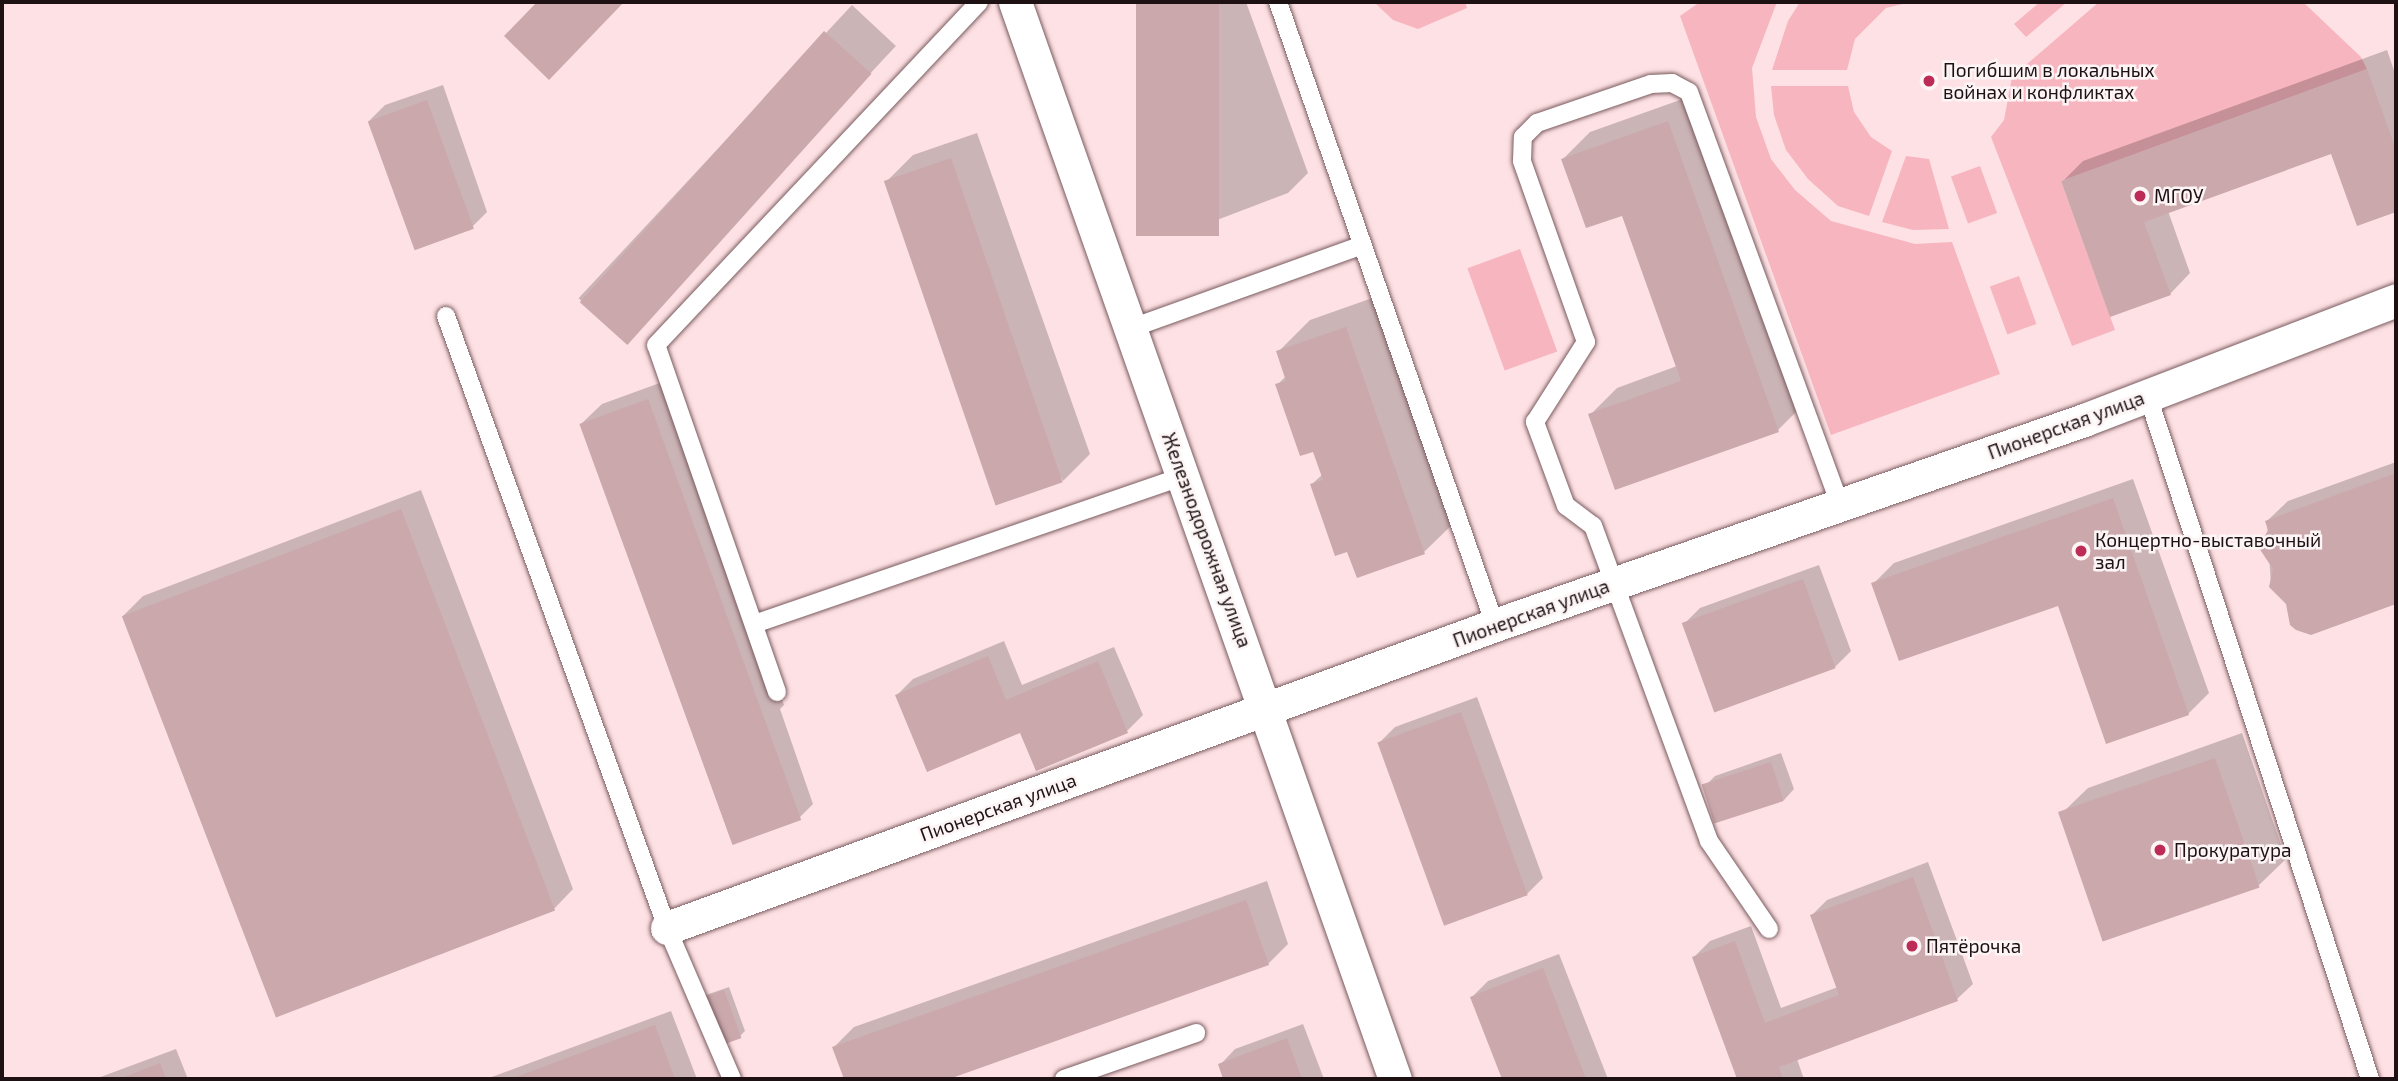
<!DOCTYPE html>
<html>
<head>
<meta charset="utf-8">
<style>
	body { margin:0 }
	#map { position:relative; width:2398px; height:1081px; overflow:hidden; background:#fee1e4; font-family:"Exo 2",sans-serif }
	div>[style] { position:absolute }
	.green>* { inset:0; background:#f7b5bf; transform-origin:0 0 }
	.shadow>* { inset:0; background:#0003; transform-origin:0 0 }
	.building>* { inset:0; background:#caa8ac; transform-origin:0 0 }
	.roads { filter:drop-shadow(0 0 2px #795b5f) drop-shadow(0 0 2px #795b5f) }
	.lane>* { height:18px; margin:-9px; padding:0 9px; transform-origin:9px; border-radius:9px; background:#fff }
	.street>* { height:33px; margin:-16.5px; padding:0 16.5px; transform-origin:16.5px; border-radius:16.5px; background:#fff }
	.dots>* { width:19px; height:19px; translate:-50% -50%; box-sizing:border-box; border:4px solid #fcf4f5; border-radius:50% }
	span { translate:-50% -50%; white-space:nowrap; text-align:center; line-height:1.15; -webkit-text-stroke:5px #fcf4f5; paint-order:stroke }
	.poi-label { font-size:19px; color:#1d1113 }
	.left { translate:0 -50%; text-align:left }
	.street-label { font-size:19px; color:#1d1113 }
	.frame { position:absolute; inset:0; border:4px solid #1d1113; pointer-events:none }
</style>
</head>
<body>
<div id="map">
	<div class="green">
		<div style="clip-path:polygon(1374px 2px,1465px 2px,1467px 8px,1418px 29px,1393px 20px)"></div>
		<div style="clip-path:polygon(1700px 2px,1777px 2px,1752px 68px,1756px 117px,1771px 159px,1795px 190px,1831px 221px,1915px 244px,1952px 242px,2000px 374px,1831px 435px,1680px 16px)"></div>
		<div style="clip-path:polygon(1800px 2px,1911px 2px,1886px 8px,1855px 39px,1847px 70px,1772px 70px,1788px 21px)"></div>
		<div style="clip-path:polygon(2040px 2px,2067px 2px,2026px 37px,2014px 24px)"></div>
		<div style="clip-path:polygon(2099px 2px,2303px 2px,2361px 57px,2367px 69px,2061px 181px,2115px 330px,2072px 346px,1991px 137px,2004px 120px,2012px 77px)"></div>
		<div style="clip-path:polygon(1771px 86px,1848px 86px,1854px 112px,1871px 137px,1892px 151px,1869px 216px,1838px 206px,1808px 179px,1786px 150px,1774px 115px)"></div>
		<div style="clip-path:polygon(1906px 156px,1929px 159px,1949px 229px,1913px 230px,1882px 222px)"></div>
		<div style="left:1980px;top:166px;width:50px;height:31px;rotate:70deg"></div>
		<div style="left:1520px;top:249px;width:109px;height:56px;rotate:70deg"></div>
		<div style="left:2019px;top:276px;width:51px;height:31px;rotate:70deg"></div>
	</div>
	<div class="shadow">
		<div style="clip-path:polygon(1138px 2px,1246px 2px,1308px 173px,1288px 193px,1217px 220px)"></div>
		<div style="left:852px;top:5px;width:60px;height:401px;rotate:43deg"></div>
		<div style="clip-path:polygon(2387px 50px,2396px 76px,2396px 210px,2358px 224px,2332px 152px,2168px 211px,2190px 273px,2170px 294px,2063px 181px,2083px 161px)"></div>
		<div style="clip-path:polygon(443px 85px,487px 212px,472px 227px,369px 121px,385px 105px)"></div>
		<div style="clip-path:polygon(1694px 95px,1805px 403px,1778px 430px,1590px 415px,1617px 388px,1677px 366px,1623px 213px,1563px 159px,1590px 132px)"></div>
		<div style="clip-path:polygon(977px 133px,1090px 454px,1063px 481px,886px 182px,913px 155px)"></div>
		<div style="clip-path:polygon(1378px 296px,1456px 521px,1424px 552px,1348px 549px,1312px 484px,1323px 474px,1314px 449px,1277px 385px,1286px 376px,1278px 352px,1310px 320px)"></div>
		<div style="clip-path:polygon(668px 380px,784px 705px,780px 709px,813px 804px,798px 819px,732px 843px,581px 424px,602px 404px)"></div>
		<div style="clip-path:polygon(2396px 462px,2396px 602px,2311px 633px,2271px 586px,2267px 521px,2288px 501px)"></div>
		<div style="clip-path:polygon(2133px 479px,2209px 693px,2188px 714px,2059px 603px,1873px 584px,1894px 563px)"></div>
		<div style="clip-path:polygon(421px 490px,573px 889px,553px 910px,123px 616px,143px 596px)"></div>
		<div style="clip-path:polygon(1819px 565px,1851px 651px,1835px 667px,1684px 624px,1700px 608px)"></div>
		<div style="clip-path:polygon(1004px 641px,1022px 685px,1114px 647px,1143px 715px,1127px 731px,1037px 769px,1021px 731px,897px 695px,913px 679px)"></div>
		<div style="clip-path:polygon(1477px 697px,1543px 878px,1527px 894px,1379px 743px,1395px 727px)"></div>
		<div style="clip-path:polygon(2242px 733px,2286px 859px,2259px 885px,2061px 814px,2088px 788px)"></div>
		<div style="clip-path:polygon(1781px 753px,1794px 789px,1784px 800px,1704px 787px,1715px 776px)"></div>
		<div style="clip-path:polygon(1928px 862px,1973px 984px,1957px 999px,1797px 1059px,1804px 1079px,1739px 1079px,1694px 957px,1710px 941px,1751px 926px,1781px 1008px,1838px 987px,1812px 915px,1827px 900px)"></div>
		<div style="clip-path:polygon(1267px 881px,1288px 944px,1268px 964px,944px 1079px,846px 1079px,834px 1047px,854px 1027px)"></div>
		<div style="clip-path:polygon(1559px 954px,1608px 1079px,1504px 1079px,1472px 997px,1488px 981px)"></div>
		<div style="clip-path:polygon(729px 987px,745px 1031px,740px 1036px,703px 996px)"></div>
		<div style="clip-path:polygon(671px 1011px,697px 1079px,486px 1079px)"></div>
		<div style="clip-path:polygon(1303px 1024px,1324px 1079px,1225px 1079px,1220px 1065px,1235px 1049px)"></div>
		<div style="clip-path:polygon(176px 1049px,188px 1079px,95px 1079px)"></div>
	</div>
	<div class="building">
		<div style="clip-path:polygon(537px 2px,624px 2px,549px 80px,504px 36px)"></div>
		<div style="left:1136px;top:2px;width:83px;height:234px"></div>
		<div style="left:824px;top:31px;width:64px;height:365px;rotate:42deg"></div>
		<div style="clip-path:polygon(2367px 69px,2396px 150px,2396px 212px,2357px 226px,2331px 154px,2144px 222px,2171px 295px,2110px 317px,2061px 181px)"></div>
		<div style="left:427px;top:100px;width:137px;height:63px;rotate:70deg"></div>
		<div style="clip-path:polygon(1668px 121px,1779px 432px,1615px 490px,1588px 414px,1681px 381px,1622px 216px,1586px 228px,1561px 159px)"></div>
		<div style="left:951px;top:158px;width:343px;height:71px;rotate:71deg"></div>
		<div style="clip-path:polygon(1346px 327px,1425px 554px,1357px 578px,1347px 552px,1335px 556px,1310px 484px,1323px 480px,1313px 452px,1300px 456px,1275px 384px,1286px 381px,1276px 351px)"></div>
		<div style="left:648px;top:399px;width:448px;height:73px;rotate:70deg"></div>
		<div style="clip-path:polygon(2396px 473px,2396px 604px,2311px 635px,2296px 630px,2290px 625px,2286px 604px,2269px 587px,2273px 569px,2259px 548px,2268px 530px,2265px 521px)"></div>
		<div style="clip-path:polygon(2113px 498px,2189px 715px,2106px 744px,2058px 606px,1899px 661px,1871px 583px)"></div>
		<div style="left:401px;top:509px;width:430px;height:299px;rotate:69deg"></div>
		<div style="left:1803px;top:579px;width:95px;height:129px;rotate:70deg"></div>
		<div style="clip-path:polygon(988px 656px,1006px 700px,1098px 661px,1128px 733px,1036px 771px,1020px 733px,927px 772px,895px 695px)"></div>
		<div style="left:1461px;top:712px;width:195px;height:89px;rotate:70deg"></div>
		<div style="left:2215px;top:758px;width:137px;height:166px;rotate:71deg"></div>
		<div style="left:1771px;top:762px;width:41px;height:73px;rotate:72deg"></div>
		<div style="clip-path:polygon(1913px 877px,1958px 1001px,1779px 1067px,1783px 1079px,1737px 1079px,1692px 957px,1735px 941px,1765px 1023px,1839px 995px,1810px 915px)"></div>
		<div style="clip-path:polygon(1246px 900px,1269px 965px,949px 1079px,844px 1079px,832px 1047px)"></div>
		<div style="clip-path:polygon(1543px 968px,1586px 1079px,1502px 1079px,1470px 997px)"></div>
		<div style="left:724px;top:990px;width:51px;height:30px;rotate:70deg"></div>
		<div style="clip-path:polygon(655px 1025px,675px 1079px,511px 1079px)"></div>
		<div style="clip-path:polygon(1287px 1038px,1302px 1079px,1223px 1079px,1218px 1064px)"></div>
		<div style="clip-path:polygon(160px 1063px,166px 1079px,119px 1079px)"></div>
	</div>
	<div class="roads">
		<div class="lane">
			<div style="left:1278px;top:2px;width:660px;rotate:70.8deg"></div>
			<div style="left:446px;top:316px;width:651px;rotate:70.14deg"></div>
			<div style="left:667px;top:928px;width:164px;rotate:66.7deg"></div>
			<div style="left:1132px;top:328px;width:245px;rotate:-19.8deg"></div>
			<div style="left:2148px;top:396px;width:718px;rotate:71.99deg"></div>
			<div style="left:754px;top:624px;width:455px;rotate:-19deg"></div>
			<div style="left:777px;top:692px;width:367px;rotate:-109.2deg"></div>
			<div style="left:656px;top:345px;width:471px;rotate:-46.7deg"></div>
			<div style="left:1769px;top:929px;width:107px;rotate:-124.3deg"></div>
			<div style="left:1709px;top:841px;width:336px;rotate:-110.2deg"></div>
			<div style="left:1593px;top:526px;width:34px;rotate:-143deg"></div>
			<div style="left:1566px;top:506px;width:90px;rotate:-110.3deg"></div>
			<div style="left:1535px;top:422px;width:95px;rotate:-57.5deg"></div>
			<div style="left:1586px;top:342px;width:192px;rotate:-109.5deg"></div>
			<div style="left:1522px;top:161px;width:24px;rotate:-88deg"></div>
			<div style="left:1523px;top:137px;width:20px;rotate:-45deg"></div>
			<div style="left:1537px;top:123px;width:120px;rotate:-18.9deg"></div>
			<div style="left:1651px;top:84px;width:21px;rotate:-3deg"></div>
			<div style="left:1672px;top:83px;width:19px;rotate:28deg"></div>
			<div style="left:1689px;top:92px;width:438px;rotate:69.9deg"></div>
			<div style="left:1064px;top:1079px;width:140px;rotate:-19.2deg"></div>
		</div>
		<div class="street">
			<div style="left:1015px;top:2px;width:1142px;rotate:70.57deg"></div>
			<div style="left:667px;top:928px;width:882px;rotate:-20.1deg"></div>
			<div style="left:1495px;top:625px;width:624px;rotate:-19.19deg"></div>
			<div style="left:2084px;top:420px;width:334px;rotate:-21deg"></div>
		</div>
	</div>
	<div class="dots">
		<div style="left:1929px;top:81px;background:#bc2c56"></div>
		<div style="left:2140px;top:196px;background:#bc2c56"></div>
		<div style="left:2081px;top:551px;background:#bc2c56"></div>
		<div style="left:2160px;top:850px;background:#bc2c56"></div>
		<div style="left:1912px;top:946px;background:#bc2c56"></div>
	</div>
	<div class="poi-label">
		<span class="left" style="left:1943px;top:81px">Погибшим в локальных<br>войнах и конфликтах</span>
		<span class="left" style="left:2154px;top:196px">МГОУ</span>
		<span class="left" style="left:2095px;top:551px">Концертно-выставочный<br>зал</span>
		<span class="left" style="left:2174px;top:850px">Прокуратура</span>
		<span class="left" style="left:1926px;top:946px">Пятёрочка</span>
	</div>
	<div class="street-label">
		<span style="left:2066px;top:425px;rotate:-20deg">Пионерская улица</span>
		<span style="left:1207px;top:540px;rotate:70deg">Железнодорожная улица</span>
		<span style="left:1531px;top:613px;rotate:-20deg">Пионерская улица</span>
		<span style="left:998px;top:807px;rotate:-20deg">Пионерская улица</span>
	</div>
	<div class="frame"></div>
</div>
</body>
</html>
